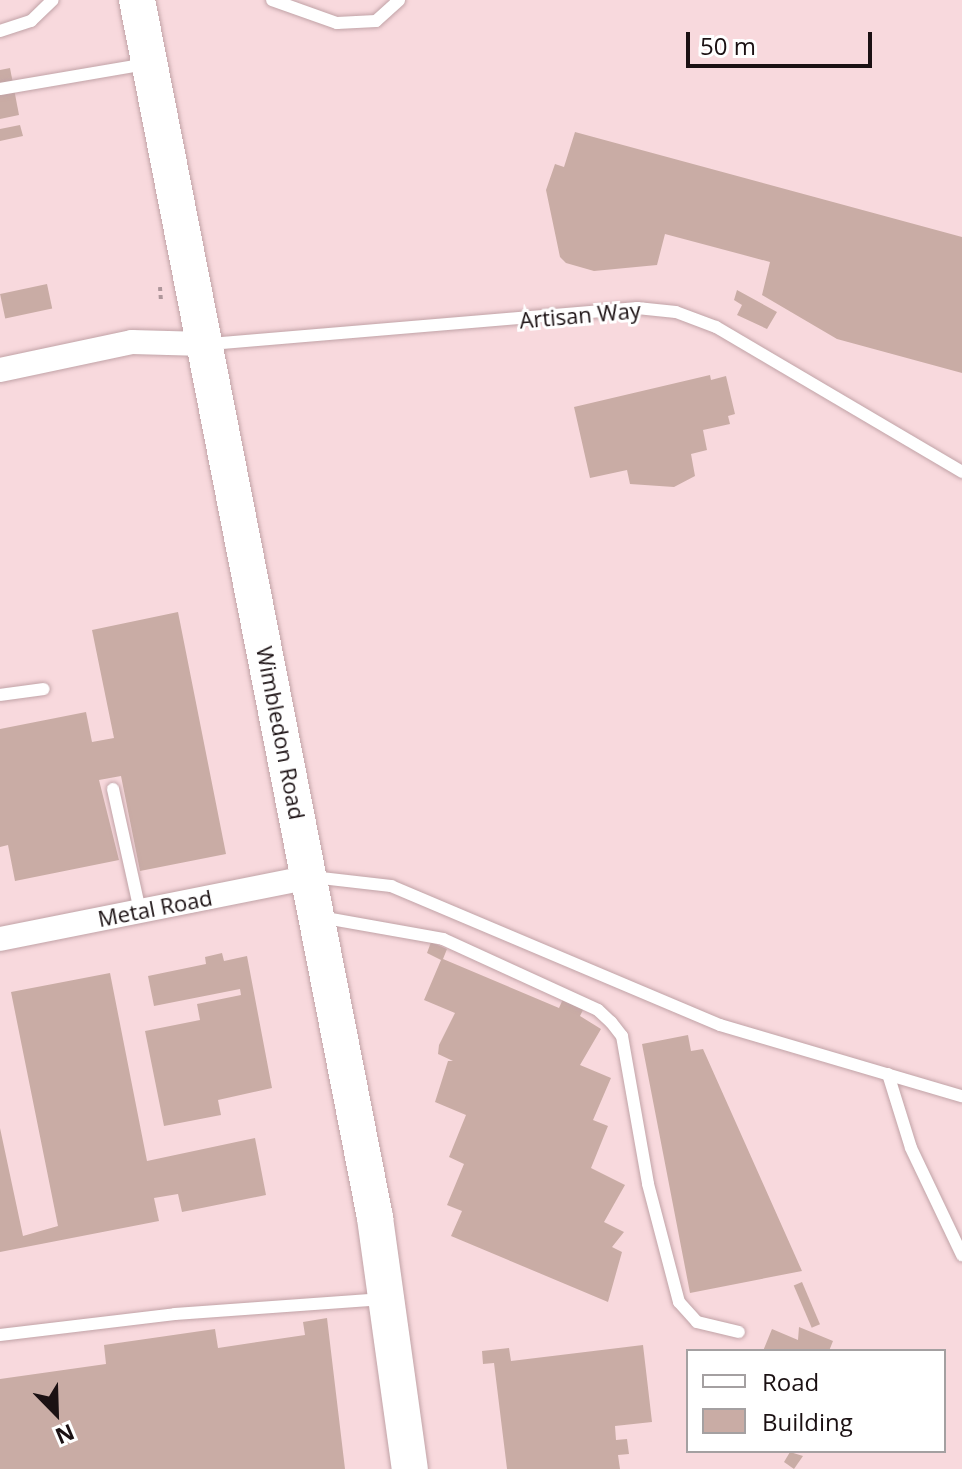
<!DOCTYPE html>
<html>
<head>
<meta charset="utf-8">
<style>
	body { margin:0 }
	#map { position:relative; width:962px; height:1469px; overflow:hidden; background:#f8d9dd; font-family:"Open Sans",sans-serif }
	div>[style] { position:absolute }
	.building>* { inset:0; background:#c9aca5; transform-origin:0 0 }
	.path>* { height:4px; margin-top:-2px; transform-origin:0; background:repeating-linear-gradient(90deg,#ae969a 0 4px,transparent 0 8px) }
	.roads { filter:drop-shadow(0 0 2px #c1a3a7) drop-shadow(0 0 2px #c1a3a7) }
	.service>* { height:12px; margin:-6px; padding:0 6px; transform-origin:6px; border-radius:6px; background:#fff }
	.minor>* { height:24px; margin:-12px; padding:0 12px; transform-origin:12px; border-radius:12px; background:#fff }
	.secondary>* { height:36px; margin:-18px; padding:0 18px; transform-origin:18px; border-radius:18px; background:#fff }
	span { translate:-50% -50%; white-space:nowrap; text-align:center; line-height:1.15; -webkit-text-stroke:6px #fff; paint-order:stroke }
	.street-label { font-size:22px; color:#1b1113 }
	.legend { position:absolute; left:686px; top:1349px; width:260px; height:104px; box-sizing:border-box; background:#fff; border:2px solid #a4a0a1; margin:0; padding:10px 14px; list-style:none; font-size:24px; color:#1b1113 }
	.legend li { display:flex; align-items:center; gap:16px; height:40px }
	.legend b { width:40px; border:2px solid #a4a0a1 }
	.north { position:absolute; left:16px; top:1373px; width:80px; height:80px; -webkit-text-stroke:6px #fff; paint-order:stroke; rotate:157deg; font-size:22px; font-weight:700; line-height:32px; text-align:center; color:#1b1113 }
	.north::after { content:''; display:block; margin:auto; width:28px; height:36px; background:#1b1113; clip-path:polygon(50% 0,100% 100%,50% 72%,0 100%) }
	.scale { position:absolute; left:686px; top:32px; width:186px; height:36px; box-sizing:border-box; border:4px solid #1b1113; border-top:0; padding-left:10px; font-size:24px; line-height:28px; white-space:nowrap; color:#1b1113; -webkit-text-stroke:6px #fff; paint-order:stroke }
</style>
</head>
<body>
<div id="map">
	<div class="building">
		<div style="clip-path:polygon(10px 68px,19px 115px,0 119px,0 70px)"></div>
		<div style="clip-path:polygon(20px 125px,23px 136px,0 141px,0 129px)"></div>
		<div style="clip-path:polygon(575px 132px,962px 237px,962px 373px,837px 339px,762px 295px,770px 262px,665px 234px,657px 265px,594px 271px,566px 263px,560px 257px,546px 190px,555px 164px,564px 167px)"></div>
		<div style="left:47px;top:284px;width:25px;height:48px;rotate:78deg"></div>
		<div style="clip-path:polygon(737px 290px,777px 312px,767px 329px,737px 315px,742px 305px,734px 300px)"></div>
		<div style="clip-path:polygon(710px 375px,711px 380px,726px 376px,735px 414px,728px 416px,730px 424px,703px 430px,707px 450px,691px 454px,695px 476px,674px 487px,630px 484px,627px 470px,590px 478px,574px 407px)"></div>
		<div style="clip-path:polygon(178px 612px,226px 854px,140px 871px,121px 776px,99px 780px,119px 860px,15px 881px,8px 845px,0 847px,0 729px,86px 712px,92px 742px,114px 738px,92px 630px)"></div>
		<div style="clip-path:polygon(431px 942px,447px 949px,443px 959px,559px 1008px,563px 999px,584px 1008px,580px 1016px,601px 1029px,580px 1065px,611px 1078px,593px 1120px,608px 1126px,591px 1168px,625px 1185px,604px 1222px,624px 1232px,612px 1247px,622px 1252px,608px 1302px,451px 1236px,462px 1211px,447px 1205px,464px 1164px,449px 1157px,466px 1115px,435px 1102px,448px 1061px,453px 1061px,438px 1054px,439px 1045px,455px 1013px,424px 1000px,441px 960px,427px 953px)"></div>
		<div style="clip-path:polygon(222px 953px,224px 961px,247px 956px,272px 1088px,218px 1100px,221px 1115px,164px 1126px,145px 1031px,200px 1020px,197px 1004px,241px 995px,240px 989px,154px 1006px,148px 976px,206px 964px,205px 957px)"></div>
		<div style="clip-path:polygon(110px 973px,147px 1161px,255px 1138px,266px 1195px,182px 1212px,178px 1194px,154px 1198px,159px 1221px,0 1252px,0 1128px,23px 1236px,58px 1226px,11px 992px)"></div>
		<div style="clip-path:polygon(688px 1035px,691px 1051px,703px 1049px,802px 1271px,690px 1293px,642px 1044px)"></div>
		<div style="left:802px;top:1282px;width:46px;height:9px;rotate:67deg"></div>
		<div style="clip-path:polygon(327px 1318px,345px 1469px,0 1469px,0 1379px,106px 1364px,104px 1345px,215px 1329px,218px 1348px,305px 1335px,303px 1322px)"></div>
		<div style="clip-path:polygon(799px 1327px,833px 1341px,829px 1351px,763px 1351px,772px 1329px,798px 1340px)"></div>
		<div style="clip-path:polygon(643px 1345px,652px 1422px,615px 1426px,616px 1440px,627px 1439px,629px 1454px,618px 1455px,620px 1469px,507px 1469px,494px 1363px,483px 1364px,482px 1351px,509px 1348px,511px 1361px)"></div>
		<div style="clip-path:polygon(790px 1452px,803px 1456px,794px 1469px,784px 1462px)"></div>
	</div>
	<div class="path">
		<div style="left:160px;top:287px;width:13px;rotate:86deg"></div>
	</div>
	<div class="roads">
		<div class="service">
			<div style="left:272px;top:0;width:69px;rotate:19.5deg"></div>
			<div style="left:337px;top:23px;width:39px;rotate:-3deg"></div>
			<div style="left:376px;top:21px;width:31px;rotate:-42deg"></div>
			<div style="left:0;top:31px;width:33px;rotate:-18deg"></div>
			<div style="left:31px;top:21px;width:30px;rotate:-44deg"></div>
			<div style="left:0;top:89px;width:149px;rotate:-9.7deg"></div>
			<div style="left:210px;top:344px;width:429px;rotate:-4.8deg"></div>
			<div style="left:637px;top:308px;width:39px;rotate:6deg"></div>
			<div style="left:676px;top:312px;width:43px;rotate:20.6deg"></div>
			<div style="left:716px;top:327px;width:286px;rotate:30.5deg"></div>
			<div style="left:0;top:695px;width:44px;rotate:-7.8deg"></div>
			<div style="left:113px;top:789px;width:125px;rotate:77.5deg"></div>
			<div style="left:312px;top:877px;width:80px;rotate:6.5deg"></div>
			<div style="left:391px;top:886px;width:357px;rotate:22.9deg"></div>
			<div style="left:720px;top:1025px;width:252px;rotate:16.4deg"></div>
			<div style="left:320px;top:917px;width:125px;rotate:10.1deg"></div>
			<div style="left:443px;top:939px;width:170px;rotate:24.6deg"></div>
			<div style="left:598px;top:1010px;width:18px;rotate:43deg"></div>
			<div style="left:611px;top:1022px;width:18px;rotate:52deg"></div>
			<div style="left:622px;top:1036px;width:150px;rotate:80deg"></div>
			<div style="left:648px;top:1184px;width:122px;rotate:75.3deg"></div>
			<div style="left:679px;top:1302px;width:27px;rotate:48deg"></div>
			<div style="left:697px;top:1322px;width:43px;rotate:13.4deg"></div>
			<div style="left:888px;top:1074px;width:77px;rotate:72.7deg"></div>
			<div style="left:911px;top:1148px;width:119px;rotate:64.5deg"></div>
			<div style="left:0;top:1335px;width:176px;rotate:-6.8deg"></div>
			<div style="left:175px;top:1314px;width:209px;rotate:-4.1deg"></div>
		</div>
		<div class="minor">
			<div style="left:0;top:370px;width:135px;rotate:-12deg"></div>
			<div style="left:132px;top:342px;width:72px;rotate:1.6deg"></div>
			<div style="left:0;top:939px;width:315px;rotate:-11.3deg"></div>
		</div>
		<div class="secondary">
			<div style="left:137px;top:0;width:1241px;rotate:78.94deg"></div>
			<div style="left:375px;top:1218px;width:253px;rotate:82.1deg"></div>
		</div>
	</div>
	<div class="street-label">
		<span style="left:580px;top:315px;rotate:-5deg">Artisan Way</span>
		<span style="left:281px;top:733px;rotate:79deg">Wimbledon Road</span>
		<span style="left:155px;top:908px;rotate:-11deg">Metal Road</span>
	</div>
	<ul class="legend">
	<li><b style="height:10px;background:#fff"></b>Road</li>
	<li><b style="height:22px;background:#c9aca5"></b>Building</li>
	</ul>
	<div class="north">N</div>
	<div class="scale">50 m</div>
</div>
</body>
</html>
